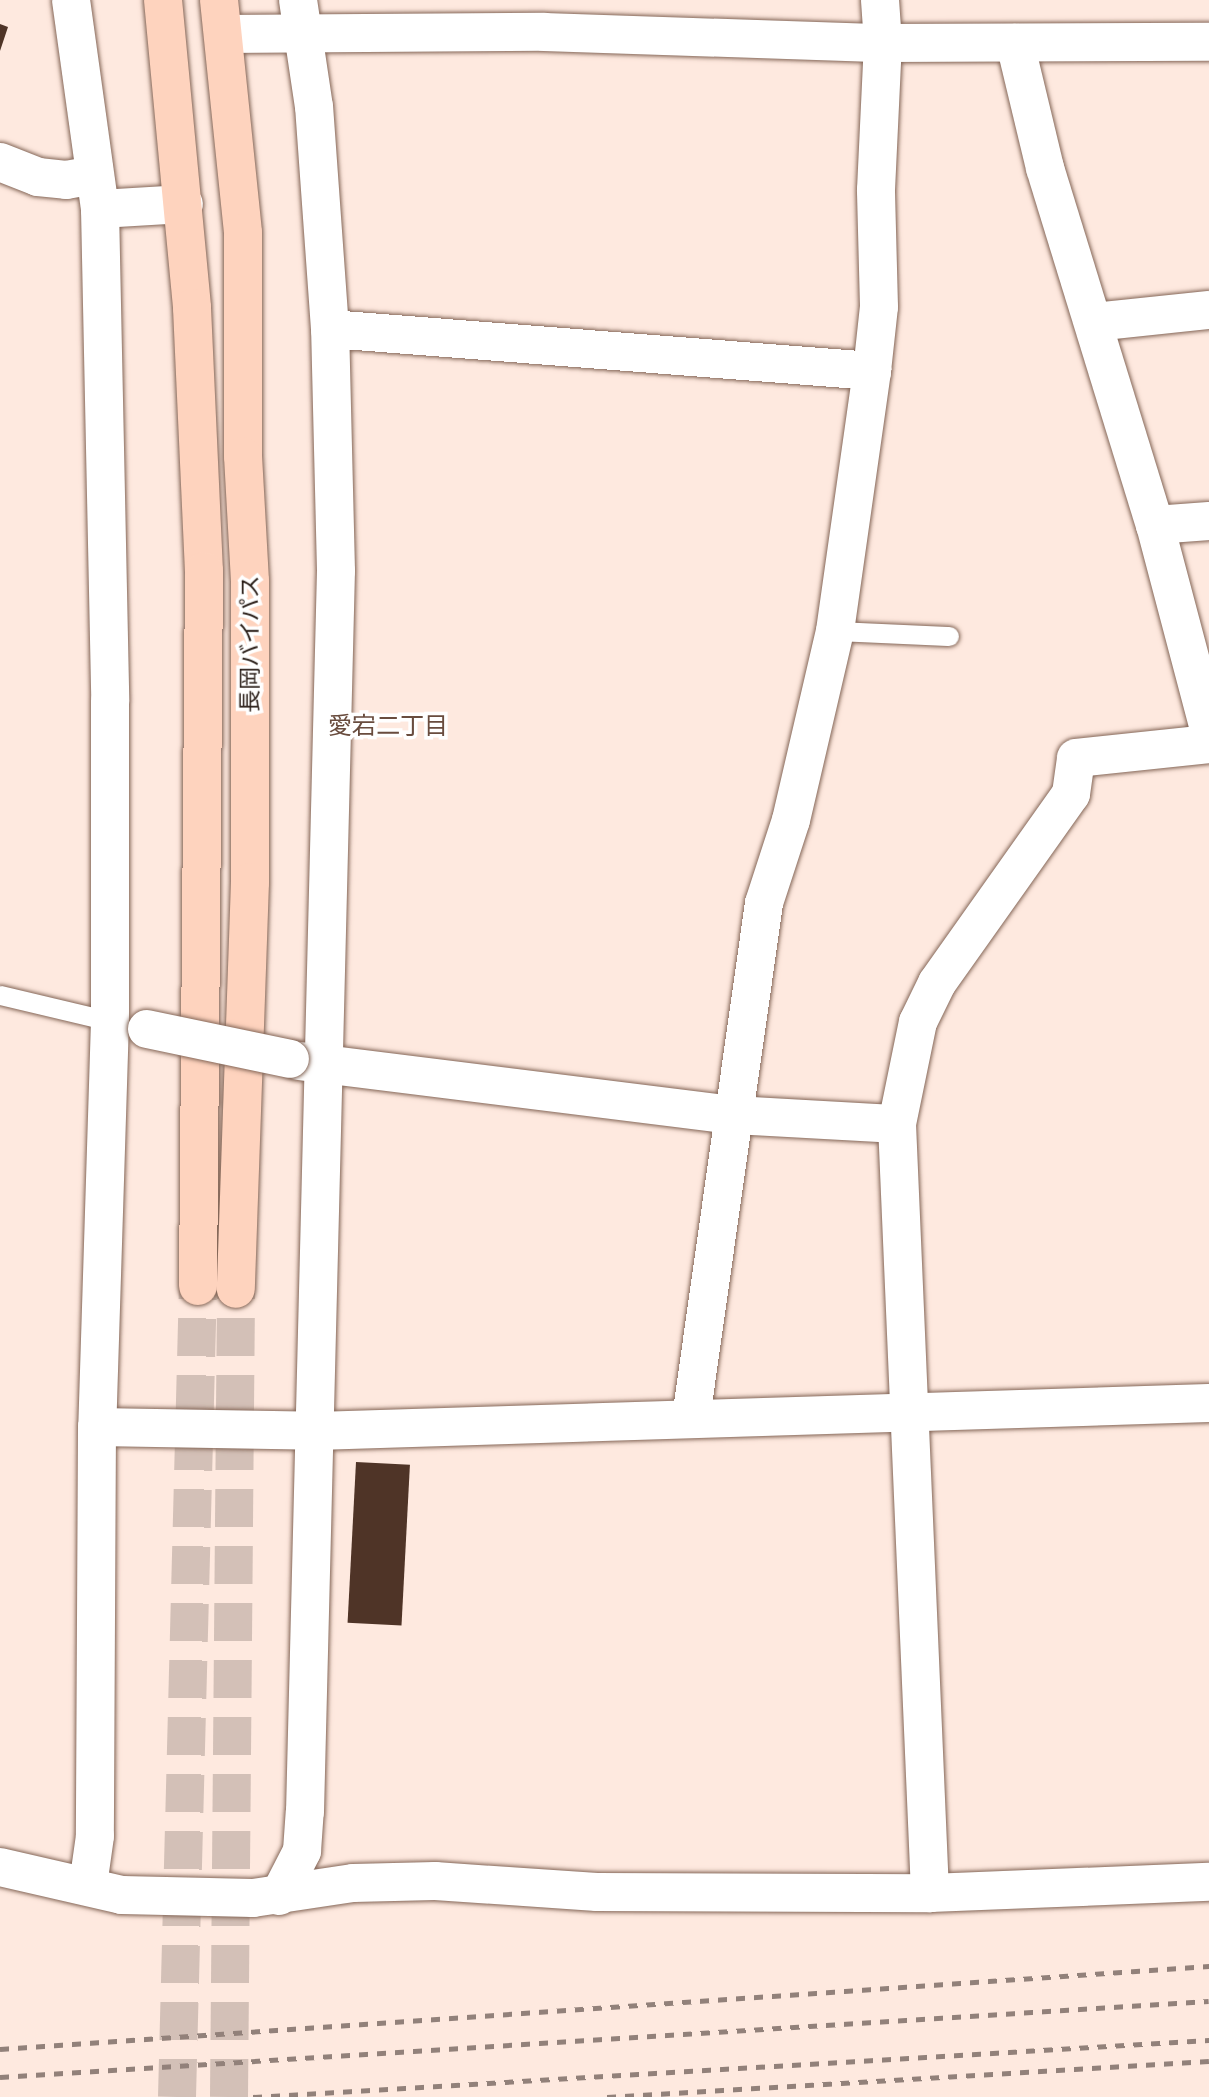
<!DOCTYPE html>
<html>
<head>
<meta charset="utf-8">
<style>
	body { margin:0 }
	#map { position:relative; width:1209px; height:2097px; overflow:hidden; background:#fee9df; font-family:Quicksand,"Noto Sans JP",sans-serif }
	div>[style] { position:absolute }
	.building>* { inset:0; background:#4f3427; transform-origin:0 0 }
	.trunk-tunnel>* { height:38px; margin-top:-19px; transform-origin:0; background:repeating-linear-gradient(90deg,#d3c0b7 0 38px,transparent 0 57px) }
	.roads { filter:drop-shadow(0 0 2px #846657) drop-shadow(0 0 2px #846657) }
	.service>* { height:19px; margin:-9.5px; padding:0 9.5px; transform-origin:9.5px; border-radius:9.5px; background:#fff }
	.minor>* { height:38px; margin:-19px; padding:0 19px; transform-origin:19px; border-radius:19px; background:#fff }
	.trunk>* { height:38px; margin:-19px; padding:0 19px; transform-origin:19px; border-radius:19px; background:#fed3be }
	.rail>* { height:5px; margin-top:-2.5px; transform-origin:0; background:repeating-linear-gradient(90deg,#92817a 0 9px,transparent 0 18px) }
	.bridges { filter:drop-shadow(0 0 2px #846657) drop-shadow(0 0 2px #846657) }
	.minor-bridge>* { height:38px; margin:-19px; padding:0 19px; transform-origin:19px; border-radius:19px; background:#fff }
	span { translate:-50% -50%; white-space:nowrap; text-align:center; line-height:1.15; -webkit-text-stroke:7px #fff; paint-order:stroke }
	.street-label { font-size:23px; color:#281c16 }
	.neighbourhood-label { font-size:24px; color:#694c3e }
</style>
</head>
<body>
<div id="map">
	<div class="building">
		<div style="clip-path:polygon(0 24px,8px 27px,0 51px)"></div>
		<div style="left:356px;top:1462px;width:54px;height:161px;rotate:3deg"></div>
	</div>
	<div class="trunk-tunnel">
		<div style="left:177px;top:2097px;width:811px;rotate:-88.52deg"></div>
		<div style="left:229px;top:2097px;width:808px;rotate:-89.5deg"></div>
	</div>
	<div class="roads">
		<div class="service">
			<div style="left:835px;top:631px;width:114px;rotate:2.5deg"></div>
			<div style="left:0;top:995px;width:113px;rotate:13.3deg"></div>
		</div>
		<div class="minor">
			<div style="left:71px;top:0;width:211px;rotate:82.1deg"></div>
			<div style="left:100px;top:209px;width:492px;rotate:88.8deg"></div>
			<div style="left:110px;top:701px;width:320px;rotate:90deg"></div>
			<div style="left:110px;top:1021px;width:406px;rotate:91.8deg"></div>
			<div style="left:97px;top:1427px;width:409px;rotate:90.3deg"></div>
			<div style="left:95px;top:1836px;width:49px;rotate:98.1deg"></div>
			<div style="left:223px;top:34px;width:321px;rotate:-0.4deg"></div>
			<div style="left:544px;top:32px;width:339px;rotate:1.9deg"></div>
			<div style="left:883px;top:43px;width:326px;rotate:-0.2deg"></div>
			<div style="left:1015px;top:43px;width:129px;rotate:76.5deg"></div>
			<div style="left:1045px;top:168px;width:374px;rotate:72.9deg"></div>
			<div style="left:1155px;top:525px;width:212px;rotate:75.2deg"></div>
			<div style="left:0;top:162px;width:41px;rotate:21.5deg"></div>
			<div style="left:38px;top:177px;width:28px;rotate:6deg"></div>
			<div style="left:66px;top:180px;width:29px;rotate:-10deg"></div>
			<div style="left:100px;top:209px;width:84px;rotate:-3.4deg"></div>
			<div style="left:1094px;top:322px;width:116px;rotate:-6deg"></div>
			<div style="left:330px;top:329px;width:544px;rotate:4.43deg"></div>
			<div style="left:1155px;top:525px;width:54px;rotate:-4.2deg"></div>
			<div style="left:299px;top:1061px;width:439px;rotate:7.1deg"></div>
			<div style="left:735px;top:1115px;width:162px;rotate:3.2deg"></div>
			<div style="left:897px;top:1124px;width:770px;rotate:87.54deg"></div>
			<div style="left:897px;top:1124px;width:104px;rotate:-78.4deg"></div>
			<div style="left:918px;top:1022px;width:43px;rotate:-64deg"></div>
			<div style="left:937px;top:983px;width:232px;rotate:-54.7deg"></div>
			<div style="left:1071px;top:794px;width:36px;rotate:-82deg"></div>
			<div style="left:1076px;top:758px;width:134px;rotate:-6deg"></div>
			<div style="left:691px;top:1418px;width:520px;rotate:-81.93deg"></div>
			<div style="left:764px;top:903px;width:87px;rotate:-72deg"></div>
			<div style="left:791px;top:820px;width:194px;rotate:-76.9deg"></div>
			<div style="left:835px;top:631px;width:263px;rotate:-81.9deg"></div>
			<div style="left:872px;top:371px;width:64px;rotate:-83.8deg"></div>
			<div style="left:879px;top:307px;width:117px;rotate:-91.5deg"></div>
			<div style="left:876px;top:190px;width:147px;rotate:-87.3deg"></div>
			<div style="left:883px;top:43px;width:43px;rotate:-94deg"></div>
			<div style="left:97px;top:1427px;width:219px;rotate:1deg"></div>
			<div style="left:316px;top:1431px;width:893px;rotate:-1.8deg"></div>
			<div style="left:0;top:1867px;width:125px;rotate:12.9deg"></div>
			<div style="left:122px;top:1895px;width:131px;rotate:1.3deg"></div>
			<div style="left:253px;top:1898px;width:101px;rotate:-8.5deg"></div>
			<div style="left:353px;top:1883px;width:82px;rotate:-1.4deg"></div>
			<div style="left:435px;top:1881px;width:162px;rotate:3.9deg"></div>
			<div style="left:597px;top:1892px;width:333px;rotate:0.2deg"></div>
			<div style="left:930px;top:1893px;width:279px;rotate:-2.3deg"></div>
			<div style="left:279px;top:1896px;width:51px;rotate:-62.9deg"></div>
			<div style="left:302px;top:1851px;width:39px;rotate:-86deg"></div>
			<div style="left:305px;top:1812px;width:1241px;rotate:-88.57deg"></div>
			<div style="left:336px;top:571px;width:242px;rotate:-91.4deg"></div>
			<div style="left:330px;top:329px;width:223px;rotate:-94.1deg"></div>
			<div style="left:314px;top:107px;width:108px;rotate:-98.5deg"></div>
		</div>
		<div class="trunk">
			<div style="left:163px;top:0;width:309px;rotate:84.6deg"></div>
			<div style="left:192px;top:308px;width:263px;rotate:87.4deg"></div>
			<div style="left:204px;top:571px;width:715px;rotate:90.48deg"></div>
			<div style="left:219px;top:0;width:234px;rotate:84.1deg"></div>
			<div style="left:243px;top:233px;width:223px;rotate:90deg"></div>
			<div style="left:243px;top:456px;width:125px;rotate:86.8deg"></div>
			<div style="left:250px;top:581px;width:301px;rotate:90deg"></div>
			<div style="left:250px;top:882px;width:407px;rotate:92deg"></div>
		</div>
	</div>
	<div class="rail">
		<div style="left:0;top:2049px;width:1212px;rotate:-3.93deg"></div>
		<div style="left:0;top:2077px;width:1211px;rotate:-3.6deg"></div>
		<div style="left:253px;top:2097px;width:958px;rotate:-3.41deg"></div>
		<div style="left:607px;top:2097px;width:603px;rotate:-3.42deg"></div>
	</div>
	<div class="bridges">
		<div class="minor-bridge">
			<div style="left:147px;top:1029px;width:146px;rotate:11.8deg"></div>
		</div>
	</div>
	<div class="street-label">
		<span style="left:250px;top:644px;rotate:-90deg">長岡バイパス</span>
	</div>
	<div class="neighbourhood-label">
		<span style="left:388px;top:726px">愛宕二丁目</span>
	</div>
</div>
</body>
</html>
